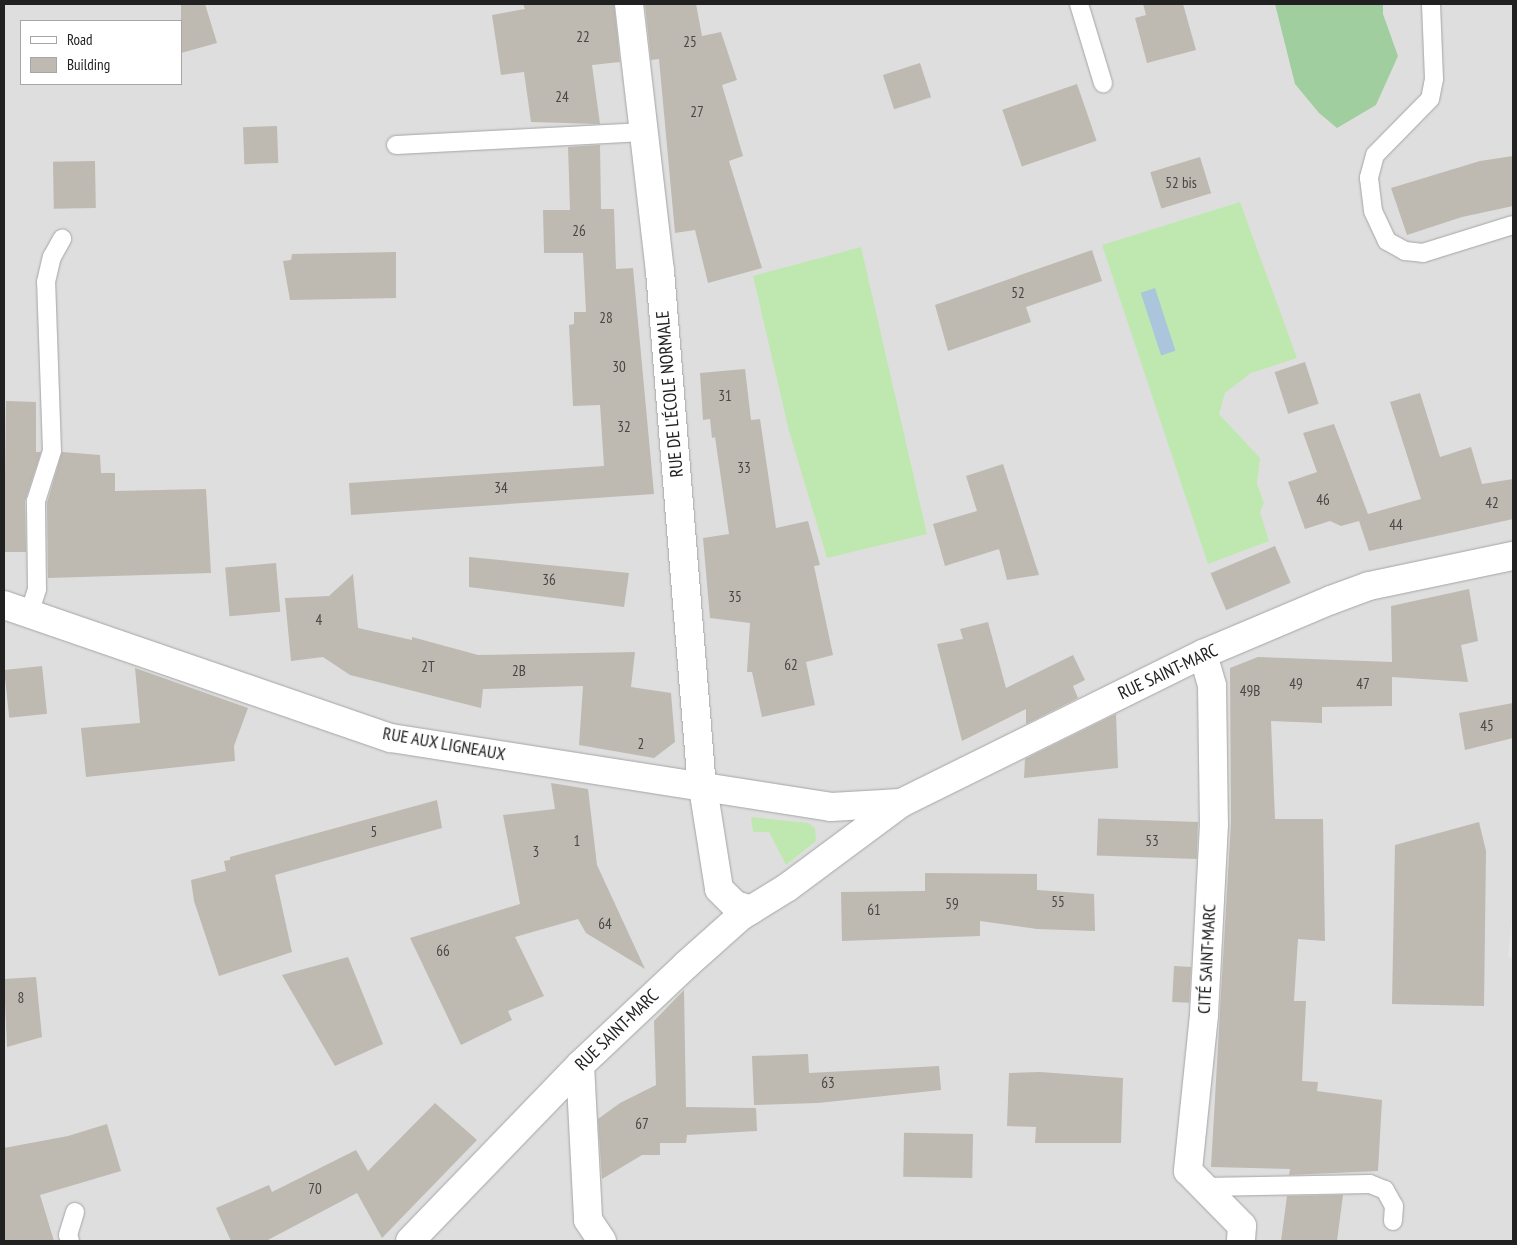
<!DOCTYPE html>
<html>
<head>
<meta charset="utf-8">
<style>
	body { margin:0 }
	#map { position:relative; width:1517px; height:1245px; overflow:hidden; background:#f1f0e8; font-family:"PT Sans Narrow",sans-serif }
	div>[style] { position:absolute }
	.residential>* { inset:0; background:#dfdede }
	.grass>* { inset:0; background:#bfe8b0 }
	.forest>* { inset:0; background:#a1ce9e }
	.parking>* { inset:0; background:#e5e5e5 }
	.water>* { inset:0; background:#aac5dc; transform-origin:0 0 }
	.building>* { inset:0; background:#beb9b1; transform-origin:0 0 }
	.roads { filter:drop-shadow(0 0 1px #a5a5a5) drop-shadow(0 0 1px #a5a5a5) }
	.service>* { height:18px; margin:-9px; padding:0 9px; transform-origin:9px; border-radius:9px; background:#fff }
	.minor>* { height:28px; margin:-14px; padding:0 14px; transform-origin:14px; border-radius:14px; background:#fff }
	.tertiary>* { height:28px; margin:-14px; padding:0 14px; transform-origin:14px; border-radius:14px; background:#fff }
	span { translate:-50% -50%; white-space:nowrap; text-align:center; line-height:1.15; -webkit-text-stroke:4px #fff; paint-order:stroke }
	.number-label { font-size:15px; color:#484745 }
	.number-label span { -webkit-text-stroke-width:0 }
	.street-label { font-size:18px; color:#212121 }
	.frame { position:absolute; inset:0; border:5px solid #212121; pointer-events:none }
	.legend { position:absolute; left:20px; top:20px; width:162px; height:65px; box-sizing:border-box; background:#fff; border:1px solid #a6a6a6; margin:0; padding:6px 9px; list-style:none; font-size:15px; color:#212121 }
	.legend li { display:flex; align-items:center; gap:10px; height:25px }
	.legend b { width:25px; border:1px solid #a6a6a6 }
</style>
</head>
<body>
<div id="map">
	<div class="residential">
		<div style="clip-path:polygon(evenodd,4px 4px,1513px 4px,1513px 1241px,4px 1241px,4px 4px,21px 21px,181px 21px,181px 84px,21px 84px,21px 21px)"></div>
	</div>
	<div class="grass">
		<div style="clip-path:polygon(1240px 202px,1297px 358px,1251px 373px,1225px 393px,1219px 414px,1260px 458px,1257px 484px,1264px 503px,1260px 512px,1269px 541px,1208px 564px,1102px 245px)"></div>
		<div style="clip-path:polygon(861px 247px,927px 534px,827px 558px,789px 431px,753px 276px)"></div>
		<div style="clip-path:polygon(751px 817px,808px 823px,815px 828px,816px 841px,786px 865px,769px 832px,753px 832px)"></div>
	</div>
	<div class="forest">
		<div style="clip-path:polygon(1275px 4px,1383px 4px,1383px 14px,1398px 56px,1376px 105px,1337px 128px,1319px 113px,1295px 84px)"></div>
	</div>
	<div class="parking">
		<div style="clip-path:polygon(1513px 907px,1513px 958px,1508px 957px)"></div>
	</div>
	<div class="water">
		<div style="left:1155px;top:288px;width:66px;height:15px;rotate:72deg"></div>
	</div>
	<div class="building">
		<div style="clip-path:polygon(181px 4px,205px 4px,217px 43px,181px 53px)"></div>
		<div style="clip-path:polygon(523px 4px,614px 4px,620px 62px,592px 65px,600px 124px,531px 122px,524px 72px,501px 75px,492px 15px,525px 9px)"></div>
		<div style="clip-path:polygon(645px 4px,696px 4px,702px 36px,721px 32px,737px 80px,722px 85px,743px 156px,729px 161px,762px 268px,708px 283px,695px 230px,675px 233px,659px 59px,651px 60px)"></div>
		<div style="clip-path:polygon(1143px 4px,1183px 4px,1196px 50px,1147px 63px,1135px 18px,1146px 15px)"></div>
		<div style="left:920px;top:63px;width:36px;height:39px;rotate:72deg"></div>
		<div style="left:1077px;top:84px;width:60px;height:79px;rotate:71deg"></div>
		<div style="left:277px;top:126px;width:37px;height:34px;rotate:88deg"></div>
		<div style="clip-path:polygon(600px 145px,601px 209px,614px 209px,616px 269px,633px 268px,654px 494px,351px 515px,349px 483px,604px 466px,600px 405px,573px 406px,569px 325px,574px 324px,574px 312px,586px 312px,583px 253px,544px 253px,543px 210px,570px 210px,568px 147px)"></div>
		<div style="clip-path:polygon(1513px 156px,1513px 206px,1462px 217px,1407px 235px,1391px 188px,1480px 161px)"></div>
		<div style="left:1200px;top:157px;width:38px;height:52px;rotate:73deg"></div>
		<div style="left:95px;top:161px;width:47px;height:42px;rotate:89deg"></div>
		<div style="clip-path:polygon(1092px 250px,1102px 281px,1026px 307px,1031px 322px,948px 351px,935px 305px)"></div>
		<div style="clip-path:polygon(396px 252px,396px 298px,290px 300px,283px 261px,291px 260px,292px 254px)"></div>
		<div style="left:1305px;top:362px;width:44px;height:32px;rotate:72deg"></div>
		<div style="clip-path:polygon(745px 369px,751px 420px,760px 419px,776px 528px,808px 521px,820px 565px,814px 566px,833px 655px,806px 662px,815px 705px,762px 717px,752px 672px,747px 672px,750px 623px,710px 618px,703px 538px,729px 534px,715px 437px,712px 438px,710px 419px,703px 420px,700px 373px)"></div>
		<div style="clip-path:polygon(1420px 393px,1440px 457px,1471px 447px,1482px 484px,1513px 479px,1513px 519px,1369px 551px,1359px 521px,1341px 526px,1330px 521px,1305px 529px,1288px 482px,1317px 472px,1303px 433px,1334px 424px,1368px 514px,1421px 499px,1390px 402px)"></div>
		<div style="clip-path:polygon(6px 401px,36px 402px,36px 452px,41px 452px,25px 501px,26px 552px,4px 552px)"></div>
		<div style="clip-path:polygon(62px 452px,100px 455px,101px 473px,115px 473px,115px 491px,206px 489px,211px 573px,48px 578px,47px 503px)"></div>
		<div style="clip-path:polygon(1003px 464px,1039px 575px,1007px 580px,999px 549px,945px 566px,933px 524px,977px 511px,966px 476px)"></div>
		<div style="left:1275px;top:546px;width:40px;height:70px;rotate:67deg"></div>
		<div style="clip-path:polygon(469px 557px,629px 573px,624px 607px,469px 587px)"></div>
		<div style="left:276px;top:563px;width:49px;height:51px;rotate:85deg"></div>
		<div style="clip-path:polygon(353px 574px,358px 628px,412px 640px,412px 637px,478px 655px,635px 652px,631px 687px,671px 693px,675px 742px,654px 758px,579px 745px,583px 686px,483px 689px,481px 708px,350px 675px,323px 657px,291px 661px,285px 598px,329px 596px)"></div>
		<div style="clip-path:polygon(1469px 589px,1478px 641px,1461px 645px,1468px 682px,1392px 677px,1392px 706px,1322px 707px,1322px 723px,1271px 721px,1275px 819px,1323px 819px,1325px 941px,1298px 939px,1294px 1001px,1306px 1001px,1302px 1081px,1318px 1082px,1317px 1091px,1382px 1100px,1378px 1171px,1289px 1175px,1290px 1169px,1211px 1167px,1231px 822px,1230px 668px,1258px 657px,1392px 662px,1391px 606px)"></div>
		<div style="clip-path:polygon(988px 622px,1006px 688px,1073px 655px,1085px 680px,1073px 686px,1078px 698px,1026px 724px,1026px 709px,962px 741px,937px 644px,963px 639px,960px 629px)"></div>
		<div style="left:42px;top:666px;width:48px;height:38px;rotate:84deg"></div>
		<div style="clip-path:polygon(135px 668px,248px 708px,234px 746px,235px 761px,86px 777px,81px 728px,140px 723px)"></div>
		<div style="clip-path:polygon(1513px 703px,1513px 738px,1465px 750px,1459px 713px)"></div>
		<div style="clip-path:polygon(1116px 714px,1118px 768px,1024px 778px,1025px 759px)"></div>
		<div style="clip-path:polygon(551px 783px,588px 789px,597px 865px,645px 969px,586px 933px,578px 919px,515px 937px,544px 996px,508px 1011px,512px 1020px,461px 1045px,410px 938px,520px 904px,503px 815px,555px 809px)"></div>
		<div style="clip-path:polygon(437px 800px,442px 828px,275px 875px,292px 952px,219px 976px,194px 901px,191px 880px,226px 871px,224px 861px,230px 860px,230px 857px)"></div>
		<div style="left:1198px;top:822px;width:37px;height:100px;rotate:92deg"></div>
		<div style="clip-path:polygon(1479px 822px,1486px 851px,1484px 1006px,1392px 1004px,1395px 845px)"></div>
		<div style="clip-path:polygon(925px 873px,1037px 874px,1037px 890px,1094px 894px,1095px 931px,1037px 929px,980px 921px,980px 936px,842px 941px,841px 892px,925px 891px)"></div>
		<div style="clip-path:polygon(348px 957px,383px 1044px,335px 1066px,282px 975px)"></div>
		<div style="left:1174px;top:966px;width:17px;height:36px;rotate:3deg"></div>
		<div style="clip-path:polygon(36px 977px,42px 1037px,7px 1047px,4px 979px)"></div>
		<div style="clip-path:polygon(684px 990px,686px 1107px,756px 1108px,757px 1131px,687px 1135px,686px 1143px,660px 1143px,660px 1155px,642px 1155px,602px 1179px,598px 1119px,620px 1103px,656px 1085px,654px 1021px)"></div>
		<div style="clip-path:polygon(808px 1054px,809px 1073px,939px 1066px,941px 1090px,818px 1103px,754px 1105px,752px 1056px)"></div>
		<div style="clip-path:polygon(1040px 1072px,1123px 1078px,1121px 1143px,1035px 1143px,1036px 1127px,1007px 1126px,1009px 1073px)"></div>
		<div style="clip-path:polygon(435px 1103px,477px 1140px,382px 1238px,357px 1193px,266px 1241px,231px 1241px,216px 1208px,269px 1185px,272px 1192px,356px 1150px,368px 1171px)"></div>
		<div style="clip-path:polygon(107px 1124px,121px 1171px,40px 1195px,54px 1241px,4px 1241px,4px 1148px,68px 1136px)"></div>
		<div style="left:973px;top:1134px;width:44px;height:69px;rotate:91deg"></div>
		<div style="clip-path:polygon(1343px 1195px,1337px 1241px,1281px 1241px,1287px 1196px)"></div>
	</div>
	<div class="roads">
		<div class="service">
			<div style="left:1079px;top:4px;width:83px;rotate:73.1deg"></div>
			<div style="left:1431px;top:4px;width:75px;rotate:87.7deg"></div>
			<div style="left:1434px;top:79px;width:20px;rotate:101deg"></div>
			<div style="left:1430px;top:99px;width:78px;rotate:134.5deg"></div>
			<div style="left:1375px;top:155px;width:24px;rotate:105deg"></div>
			<div style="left:1369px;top:178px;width:33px;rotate:83deg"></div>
			<div style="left:1373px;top:211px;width:33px;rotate:65deg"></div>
			<div style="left:1387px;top:241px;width:21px;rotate:29deg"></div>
			<div style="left:1405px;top:251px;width:18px;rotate:6deg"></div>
			<div style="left:1423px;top:253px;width:94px;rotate:-17.3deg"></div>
			<div style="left:396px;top:145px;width:249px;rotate:-3deg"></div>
			<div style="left:29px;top:614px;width:26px;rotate:-72deg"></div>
			<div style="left:37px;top:589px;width:88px;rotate:-90.7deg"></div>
			<div style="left:36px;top:501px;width:52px;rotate:-72.3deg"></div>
			<div style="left:52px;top:451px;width:169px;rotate:-92deg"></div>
			<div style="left:46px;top:282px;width:26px;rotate:-77deg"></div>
			<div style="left:52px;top:257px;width:21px;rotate:-61deg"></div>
			<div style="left:1204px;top:1187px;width:166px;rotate:-1deg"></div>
			<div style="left:1370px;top:1184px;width:16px;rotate:22deg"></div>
			<div style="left:1385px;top:1190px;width:18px;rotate:61deg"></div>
			<div style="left:1394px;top:1206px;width:15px;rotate:94deg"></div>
			<div style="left:70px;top:1241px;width:6px;rotate:-108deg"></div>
			<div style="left:68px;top:1235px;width:24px;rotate:-73deg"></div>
		</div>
		<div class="minor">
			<div style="left:629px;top:4px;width:269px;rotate:83.4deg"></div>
			<div style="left:660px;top:271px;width:506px;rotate:85.35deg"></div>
			<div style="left:701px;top:775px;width:115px;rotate:81deg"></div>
			<div style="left:719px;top:889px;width:23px;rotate:45deg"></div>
			<div style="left:735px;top:905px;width:17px;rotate:17deg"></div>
			<div style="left:1203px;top:654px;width:33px;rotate:74deg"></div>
			<div style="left:1212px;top:686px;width:138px;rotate:89.2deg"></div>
			<div style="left:1214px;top:824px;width:191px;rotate:93deg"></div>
			<div style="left:1204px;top:1015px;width:157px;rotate:95.9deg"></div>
			<div style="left:1188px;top:1171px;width:77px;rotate:45.5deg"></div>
			<div style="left:1242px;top:1226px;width:15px;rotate:94deg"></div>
			<div style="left:580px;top:1065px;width:155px;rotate:87deg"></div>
			<div style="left:588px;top:1220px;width:25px;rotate:56deg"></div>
		</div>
		<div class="tertiary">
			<div style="left:4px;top:605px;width:409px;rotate:19deg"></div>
			<div style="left:391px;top:738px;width:445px;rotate:8.9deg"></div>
			<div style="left:831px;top:807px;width:70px;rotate:-3.3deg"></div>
			<div style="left:410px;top:1241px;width:245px;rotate:-46deg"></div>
			<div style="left:580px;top:1065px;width:146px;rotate:-43.3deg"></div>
			<div style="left:686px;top:965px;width:74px;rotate:-41.7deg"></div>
			<div style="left:741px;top:916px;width:55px;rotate:-31.7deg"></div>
			<div style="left:788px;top:887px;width:141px;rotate:-36.6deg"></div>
			<div style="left:901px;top:803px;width:337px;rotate:-26.3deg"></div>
			<div style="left:1203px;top:654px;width:139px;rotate:-22.9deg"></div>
			<div style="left:1331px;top:600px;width:40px;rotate:-20.2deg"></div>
			<div style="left:1369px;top:586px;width:147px;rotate:-11.8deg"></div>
		</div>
	</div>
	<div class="number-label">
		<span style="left:583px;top:37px">22</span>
		<span style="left:690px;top:42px">25</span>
		<span style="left:562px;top:97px">24</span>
		<span style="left:697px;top:112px">27</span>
		<span style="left:1181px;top:183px">52 bis</span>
		<span style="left:579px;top:231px">26</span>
		<span style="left:1018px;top:293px">52</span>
		<span style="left:606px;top:318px">28</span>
		<span style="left:619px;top:367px">30</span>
		<span style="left:725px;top:396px">31</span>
		<span style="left:624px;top:427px">32</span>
		<span style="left:744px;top:468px">33</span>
		<span style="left:501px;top:488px">34</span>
		<span style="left:1323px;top:500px">46</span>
		<span style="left:1492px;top:503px">42</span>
		<span style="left:1396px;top:525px">44</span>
		<span style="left:549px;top:580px">36</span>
		<span style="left:735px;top:597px">35</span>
		<span style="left:319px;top:620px">4</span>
		<span style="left:791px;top:665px">62</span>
		<span style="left:428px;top:667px">2T</span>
		<span style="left:519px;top:671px">2B</span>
		<span style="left:1296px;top:684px">49</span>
		<span style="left:1363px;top:684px">47</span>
		<span style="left:1250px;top:691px">49B</span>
		<span style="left:1487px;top:726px">45</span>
		<span style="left:641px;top:744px">2</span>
		<span style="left:374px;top:832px">5</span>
		<span style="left:577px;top:841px">1</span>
		<span style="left:1152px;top:841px">53</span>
		<span style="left:536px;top:852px">3</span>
		<span style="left:1058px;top:902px">55</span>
		<span style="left:952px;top:904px">59</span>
		<span style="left:874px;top:910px">61</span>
		<span style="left:605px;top:924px">64</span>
		<span style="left:443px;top:951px">66</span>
		<span style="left:21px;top:998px">8</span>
		<span style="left:828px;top:1083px">63</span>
		<span style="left:642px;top:1124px">67</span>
		<span style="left:315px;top:1189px">70</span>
	</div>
	<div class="street-label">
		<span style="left:670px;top:394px;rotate:-95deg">RUE DE L'ÉCOLE NORMALE</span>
		<span style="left:1168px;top:672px;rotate:-25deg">RUE SAINT-MARC</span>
		<span style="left:444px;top:744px;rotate:10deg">RUE AUX LIGNEAUX</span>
		<span style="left:1207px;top:959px;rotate:-87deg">CITÉ SAINT-MARC</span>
		<span style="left:617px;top:1030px;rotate:-44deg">RUE SAINT-MARC</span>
	</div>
	<div class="frame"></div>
	<ul class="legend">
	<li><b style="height:6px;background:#fff"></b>Road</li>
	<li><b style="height:14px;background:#beb9b1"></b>Building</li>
	</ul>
</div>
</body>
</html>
